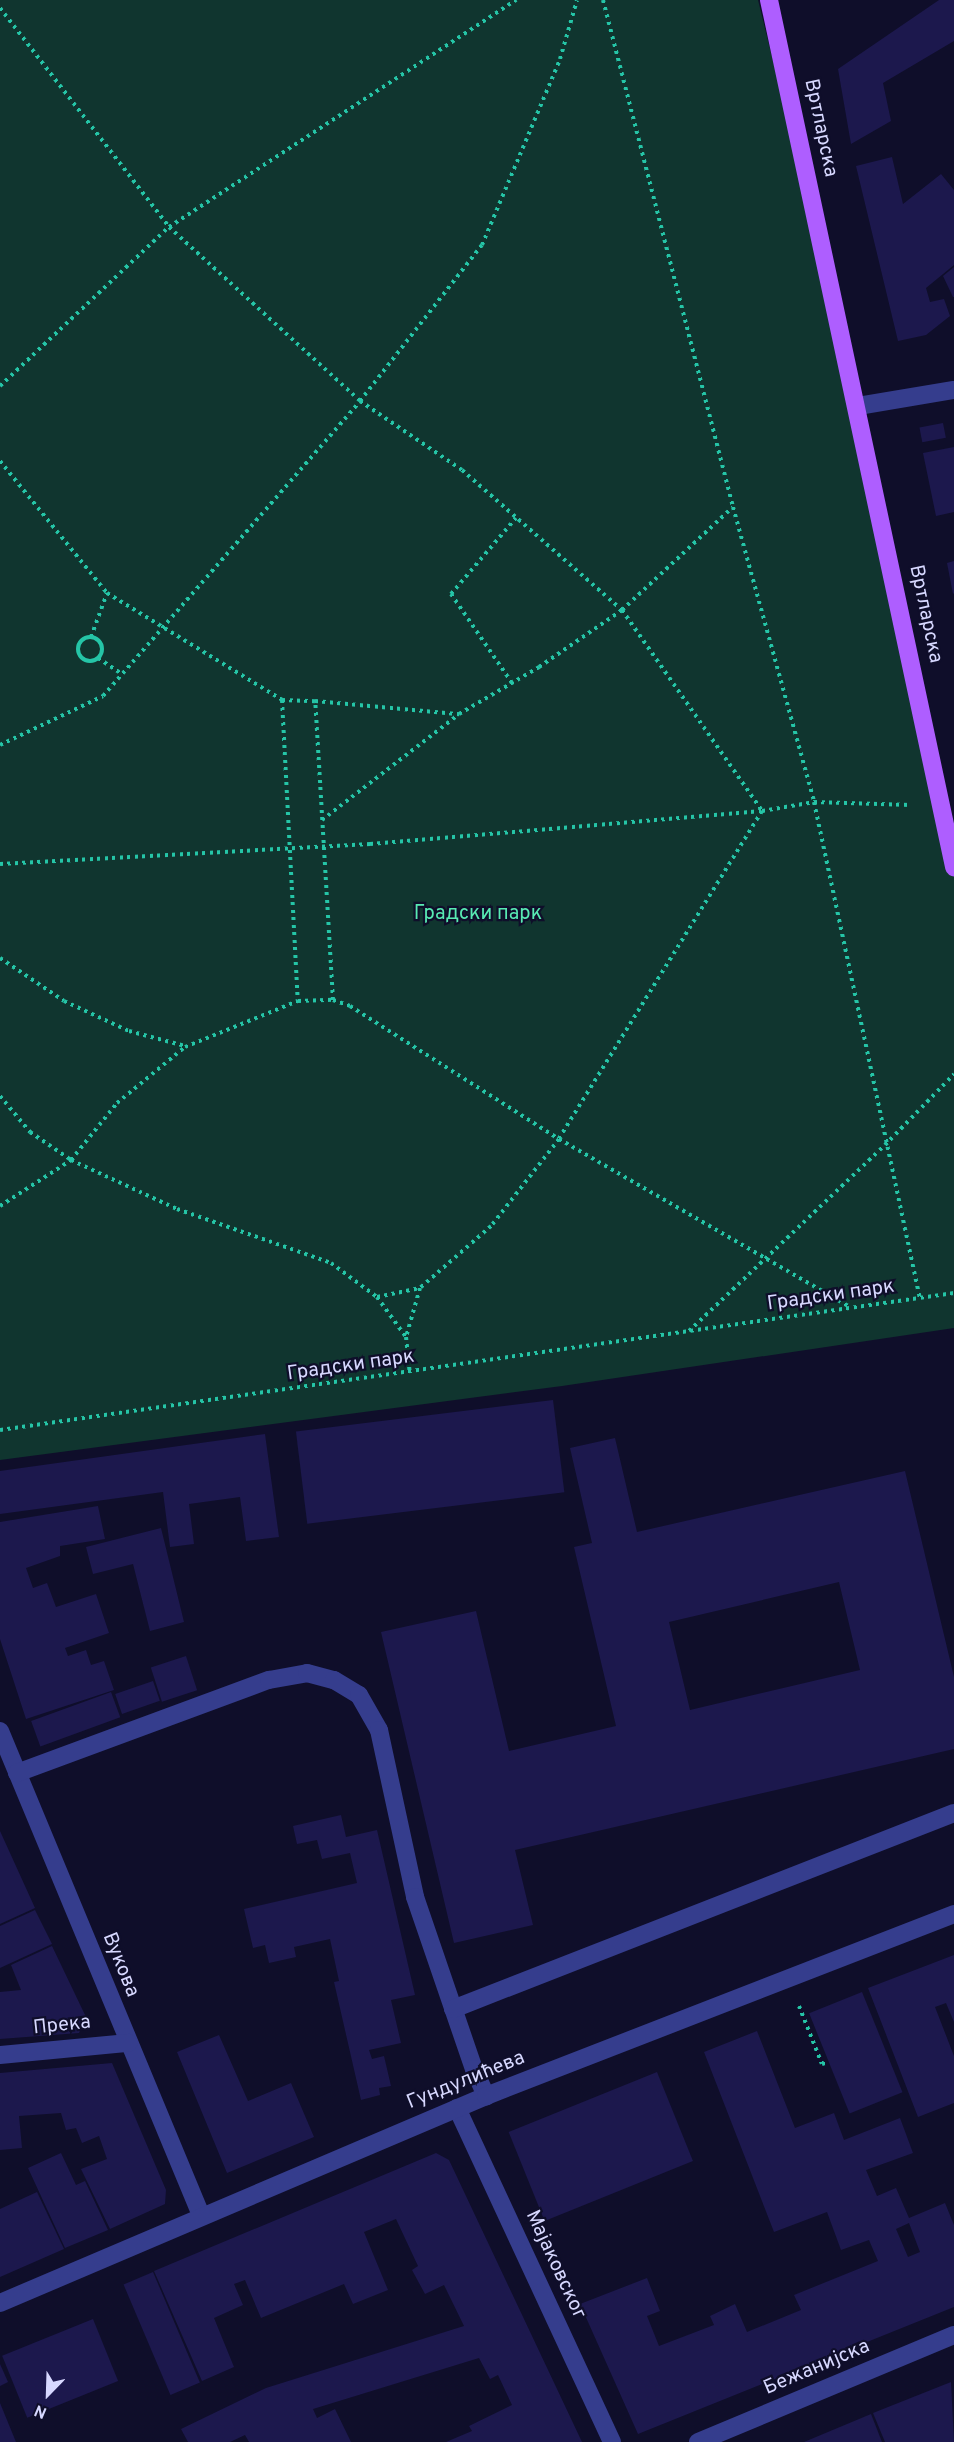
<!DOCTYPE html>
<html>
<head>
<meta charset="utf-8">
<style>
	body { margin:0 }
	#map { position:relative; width:954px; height:2442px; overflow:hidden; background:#0f0e2a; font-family:Overpass,sans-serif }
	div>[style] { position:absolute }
	.green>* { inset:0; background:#10352f }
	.building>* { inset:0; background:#1c184d; transform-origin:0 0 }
	.path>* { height:4px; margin-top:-2px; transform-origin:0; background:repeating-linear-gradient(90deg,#25c5a7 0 3px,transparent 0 7.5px) }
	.path>.ring { margin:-2px; padding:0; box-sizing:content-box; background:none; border:4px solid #25c5a7; border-radius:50% }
	.minor>* { height:18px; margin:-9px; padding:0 9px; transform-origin:9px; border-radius:9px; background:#353d8d }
	.major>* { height:18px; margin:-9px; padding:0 9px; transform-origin:9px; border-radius:9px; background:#ae5eff }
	span { translate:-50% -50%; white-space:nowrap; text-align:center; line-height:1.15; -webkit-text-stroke:4.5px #0f0e2a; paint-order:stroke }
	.street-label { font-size:20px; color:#d7d8ff }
	.park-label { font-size:20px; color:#58eab3 }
	.north { position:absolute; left:18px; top:2364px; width:60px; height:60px; -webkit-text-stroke:4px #0f0e2a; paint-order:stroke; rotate:203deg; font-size:16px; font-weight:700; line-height:24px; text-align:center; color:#d7d8ff }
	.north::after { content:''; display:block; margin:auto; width:21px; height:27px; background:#d7d8ff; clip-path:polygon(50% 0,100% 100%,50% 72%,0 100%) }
</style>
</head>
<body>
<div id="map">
	<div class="green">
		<div style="clip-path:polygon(0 0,758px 0,858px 406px,954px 867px,954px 1328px,562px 1386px,0 1460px)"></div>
	</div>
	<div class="building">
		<div style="clip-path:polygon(939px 0,954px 0,954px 41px,883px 83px,891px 121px,851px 144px,838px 69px)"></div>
		<div style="clip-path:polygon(892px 157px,903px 204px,941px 174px,954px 190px,954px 265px,926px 288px,930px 302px,944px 299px,950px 316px,926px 335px,898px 341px,856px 166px)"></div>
		<div style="clip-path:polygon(954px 267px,954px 297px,953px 297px,943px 276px)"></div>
		<div style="left:943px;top:423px;width:15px;height:24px;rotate:79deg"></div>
		<div style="clip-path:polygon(954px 447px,954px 512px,936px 516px,923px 453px)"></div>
		<div style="clip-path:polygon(954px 561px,954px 593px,953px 594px,947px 563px)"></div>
		<div style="left:553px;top:1400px;width:93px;height:259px;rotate:83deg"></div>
		<div style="clip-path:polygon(265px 1434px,279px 1537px,246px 1541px,240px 1497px,189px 1504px,194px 1544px,170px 1547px,163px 1492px,0 1514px,0 1471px)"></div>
		<div style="clip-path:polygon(evenodd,615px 1438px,637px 1532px,905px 1471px,954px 1677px,954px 1749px,515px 1850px,533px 1925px,454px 1943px,381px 1632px,476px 1611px,509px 1751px,616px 1726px,574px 1547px,592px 1543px,570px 1448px,615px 1438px,839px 1582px,860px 1670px,690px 1710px,669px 1622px,839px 1582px)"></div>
		<div style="clip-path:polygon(98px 1506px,105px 1539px,60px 1546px,60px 1556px,26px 1568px,33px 1588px,47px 1583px,56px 1607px,96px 1594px,109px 1633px,65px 1648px,68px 1656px,86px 1650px,91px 1665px,104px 1661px,114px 1690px,26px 1719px,0 1639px,0 1522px)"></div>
		<div style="clip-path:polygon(161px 1528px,184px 1622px,150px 1631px,133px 1564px,93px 1574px,86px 1547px)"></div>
		<div style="left:186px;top:1656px;width:36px;height:37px;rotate:72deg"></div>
		<div style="left:153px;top:1681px;width:21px;height:40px;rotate:71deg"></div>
		<div style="left:111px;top:1692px;width:27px;height:85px;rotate:70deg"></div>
		<div style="clip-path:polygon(341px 1815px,346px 1837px,377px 1830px,415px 1995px,391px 2000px,401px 2043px,369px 2050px,372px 2059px,384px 2056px,391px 2086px,379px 2088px,380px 2095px,361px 2100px,334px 1982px,339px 1981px,330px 1939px,294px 1947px,296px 1957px,269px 1963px,265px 1945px,253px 1948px,244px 1909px,357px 1883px,350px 1853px,322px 1859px,317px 1840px,297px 1844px,293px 1826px)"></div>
		<div style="clip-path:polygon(0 1831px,35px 1908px,0 1924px)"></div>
		<div style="clip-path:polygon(35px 1910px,52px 1944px,0 1968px,0 1926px)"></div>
		<div style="clip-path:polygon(52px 1946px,86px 2017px,79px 2033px,0 2039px,0 1992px,21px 1990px,11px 1965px)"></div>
		<div style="clip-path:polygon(954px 1955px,954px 2022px,946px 2003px,935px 2007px,954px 2056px,954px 2103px,918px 2117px,868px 1988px)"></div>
		<div style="left:862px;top:1992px;width:108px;height:57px;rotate:68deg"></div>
		<div style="clip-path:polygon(evenodd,757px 2031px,795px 2128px,834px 2113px,844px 2140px,900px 2118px,913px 2153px,866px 2170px,877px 2196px,896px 2188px,909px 2218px,945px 2203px,954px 2225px,954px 2307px,638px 2434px,580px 2304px,647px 2278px,660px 2311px,647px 2316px,659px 2346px,714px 2325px,710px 2316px,735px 2304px,747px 2332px,801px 2310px,794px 2295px,878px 2261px,869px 2240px,841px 2250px,827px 2212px,774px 2232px,704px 2052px,757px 2031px,909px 2223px,920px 2252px,908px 2257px,896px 2229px,909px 2223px)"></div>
		<div style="clip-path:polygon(219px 2035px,248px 2101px,291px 2083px,314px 2137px,227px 2173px,177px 2052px)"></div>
		<div style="clip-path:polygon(112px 2063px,166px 2190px,165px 2204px,110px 2229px,81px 2169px,107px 2159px,99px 2136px,82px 2143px,76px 2128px,66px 2130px,61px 2113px,19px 2116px,22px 2148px,0 2150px,0 2073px)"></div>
		<div style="left:657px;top:2072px;width:96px;height:160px;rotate:68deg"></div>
		<div style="clip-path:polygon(61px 2153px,76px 2185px,85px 2181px,108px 2230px,65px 2248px,28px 2168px)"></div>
		<div style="clip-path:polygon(436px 2153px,449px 2160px,582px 2442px,446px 2442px,472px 2431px,469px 2426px,512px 2405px,498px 2375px,490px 2379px,479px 2358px,313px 2409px,317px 2418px,335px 2409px,351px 2442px,249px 2442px,245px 2435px,230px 2442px,188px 2442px,181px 2429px,266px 2388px,464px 2326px,444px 2285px,425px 2294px,412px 2270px,418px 2266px,396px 2219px,364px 2232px,388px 2290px,353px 2304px,344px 2284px,261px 2318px,245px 2280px,234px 2284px,243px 2305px,214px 2318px,234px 2367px,202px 2381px,154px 2271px)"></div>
		<div style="clip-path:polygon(37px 2192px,64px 2249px,0 2277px,0 2209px)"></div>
		<div style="left:153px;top:2272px;width:120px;height:32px;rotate:67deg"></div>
		<div style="left:93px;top:2319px;width:67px;height:98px;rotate:68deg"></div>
		<div style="clip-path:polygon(0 2364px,8px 2382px,0 2386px)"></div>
		<div style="clip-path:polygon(951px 2382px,954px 2442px,885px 2442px,873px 2413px)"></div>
		<div style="clip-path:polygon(0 2403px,16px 2442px,0 2442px)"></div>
		<div style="clip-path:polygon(871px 2414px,882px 2442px,804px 2442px)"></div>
	</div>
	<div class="path">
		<div style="left:603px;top:0;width:523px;rotate:75.62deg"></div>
		<div style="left:733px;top:507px;width:306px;rotate:74.6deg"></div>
		<div style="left:814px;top:802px;width:508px;rotate:77.96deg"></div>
		<div style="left:0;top:8px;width:277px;rotate:52.3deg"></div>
		<div style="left:169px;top:227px;width:258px;rotate:42.3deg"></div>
		<div style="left:360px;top:401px;width:123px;rotate:34.1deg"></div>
		<div style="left:462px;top:470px;width:213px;rotate:41.2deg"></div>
		<div style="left:622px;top:610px;width:245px;rotate:55.1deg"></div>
		<div style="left:762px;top:811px;width:386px;rotate:121.8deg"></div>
		<div style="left:559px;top:1139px;width:110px;rotate:128deg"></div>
		<div style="left:491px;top:1226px;width:94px;rotate:138.9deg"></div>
		<div style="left:420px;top:1288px;width:51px;rotate:105.9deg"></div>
		<div style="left:406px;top:1337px;width:37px;rotate:84deg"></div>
		<div style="left:0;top:386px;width:232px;rotate:-43.3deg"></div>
		<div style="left:169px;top:227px;width:415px;rotate:-33.2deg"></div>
		<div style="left:0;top:461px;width:170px;rotate:51deg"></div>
		<div style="left:107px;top:593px;width:205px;rotate:31.4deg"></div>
		<div style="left:282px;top:700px;width:301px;rotate:87deg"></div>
		<div class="ring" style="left:78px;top:637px;width:20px;height:20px"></div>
		<div style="left:91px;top:637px;width:47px;rotate:-70deg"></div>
		<div style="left:98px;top:658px;width:29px;rotate:34deg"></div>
		<div style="left:512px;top:683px;width:108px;rotate:-124.4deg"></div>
		<div style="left:451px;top:594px;width:100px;rotate:-49.5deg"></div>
		<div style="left:282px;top:700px;width:33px;rotate:2deg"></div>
		<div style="left:0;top:745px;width:114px;rotate:-25.4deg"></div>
		<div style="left:103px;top:696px;width:391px;rotate:-48.9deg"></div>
		<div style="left:360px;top:401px;width:198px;rotate:-52deg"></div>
		<div style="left:482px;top:245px;width:202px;rotate:-67.2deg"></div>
		<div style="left:560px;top:59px;width:61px;rotate:-73.9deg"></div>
		<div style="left:322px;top:820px;width:172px;rotate:-37.7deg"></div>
		<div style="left:0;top:864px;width:371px;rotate:-3.1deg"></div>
		<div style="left:370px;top:844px;width:393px;rotate:-4.8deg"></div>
		<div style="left:762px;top:811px;width:53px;rotate:-9.8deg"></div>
		<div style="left:814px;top:802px;width:97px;rotate:1.8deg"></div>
		<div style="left:0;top:958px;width:77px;rotate:33.9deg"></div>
		<div style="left:64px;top:1001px;width:72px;rotate:24.8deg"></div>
		<div style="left:129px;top:1031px;width:58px;rotate:15deg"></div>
		<div style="left:333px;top:1000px;width:300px;rotate:-93.4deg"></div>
		<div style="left:315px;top:701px;width:145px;rotate:5.2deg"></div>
		<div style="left:459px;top:714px;width:93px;rotate:-30.4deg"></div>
		<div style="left:539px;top:667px;width:101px;rotate:-34.5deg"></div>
		<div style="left:622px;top:610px;width:151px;rotate:-42.9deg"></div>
		<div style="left:0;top:1096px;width:47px;rotate:50.2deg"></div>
		<div style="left:30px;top:1132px;width:50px;rotate:34.3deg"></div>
		<div style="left:71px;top:1160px;width:117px;rotate:24.8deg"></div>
		<div style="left:177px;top:1209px;width:163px;rotate:19.3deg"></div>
		<div style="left:331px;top:1263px;width:57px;rotate:36.5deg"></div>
		<div style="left:377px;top:1297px;width:49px;rotate:54.1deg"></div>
		<div style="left:0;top:1206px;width:85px;rotate:-32.9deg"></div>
		<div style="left:71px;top:1160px;width:73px;rotate:-51.1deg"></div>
		<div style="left:117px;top:1103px;width:88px;rotate:-39.5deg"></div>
		<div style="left:185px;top:1047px;width:122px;rotate:-22.2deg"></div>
		<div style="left:298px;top:1001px;width:35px;rotate:-2deg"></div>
		<div style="left:333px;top:1000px;width:18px;rotate:19deg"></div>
		<div style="left:350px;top:1006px;width:248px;rotate:32.5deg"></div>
		<div style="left:559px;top:1139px;width:336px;rotate:30deg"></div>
		<div style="left:377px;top:1297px;width:44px;rotate:-11.8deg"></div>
		<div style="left:689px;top:1331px;width:270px;rotate:-43.5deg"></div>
		<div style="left:885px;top:1145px;width:99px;rotate:-45.8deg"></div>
		<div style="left:0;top:1430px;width:964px;rotate:-8.17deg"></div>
		<div style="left:799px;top:2006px;width:62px;rotate:68.4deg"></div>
		<div style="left:822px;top:2064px;width:6px;rotate:-18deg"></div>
	</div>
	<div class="minor">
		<div style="left:858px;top:406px;width:97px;rotate:-9.5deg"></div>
		<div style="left:0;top:1731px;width:524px;rotate:67.45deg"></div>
		<div style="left:17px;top:1773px;width:269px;rotate:-20.3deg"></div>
		<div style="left:269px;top:1680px;width:39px;rotate:-10deg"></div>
		<div style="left:307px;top:1673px;width:28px;rotate:15deg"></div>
		<div style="left:334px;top:1680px;width:29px;rotate:31deg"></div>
		<div style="left:359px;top:1695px;width:40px;rotate:60.3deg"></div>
		<div style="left:379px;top:1730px;width:171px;rotate:77.8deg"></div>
		<div style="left:415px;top:1897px;width:182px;rotate:71.1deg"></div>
		<div style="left:474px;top:2069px;width:30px;rotate:66deg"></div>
		<div style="left:453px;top:2009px;width:538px;rotate:-21.37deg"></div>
		<div style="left:0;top:2055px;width:129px;rotate:-5.4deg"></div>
		<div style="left:457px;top:2108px;width:368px;rotate:65.1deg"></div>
		<div style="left:0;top:2303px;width:528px;rotate:-23.07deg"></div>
		<div style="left:486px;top:2096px;width:502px;rotate:-21.25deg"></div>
		<div style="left:698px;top:2442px;width:277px;rotate:-22.7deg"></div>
	</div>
	<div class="major">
		<div style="left:769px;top:0;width:887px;rotate:77.95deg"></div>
	</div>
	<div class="street-label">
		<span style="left:820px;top:128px;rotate:78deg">Вртларска</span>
		<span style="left:925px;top:614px;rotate:78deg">Вртларска</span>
		<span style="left:831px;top:1296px;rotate:-8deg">Градски парк</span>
		<span style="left:351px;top:1366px;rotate:-8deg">Градски парк</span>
		<span style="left:120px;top:1965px;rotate:68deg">Вукова</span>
		<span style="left:62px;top:2026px;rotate:-6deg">Прека</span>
		<span style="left:466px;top:2081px;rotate:-22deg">Гундулићева</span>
		<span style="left:555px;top:2265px;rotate:65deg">Мајаковског</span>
		<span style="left:817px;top:2368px;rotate:-23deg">Бежанијска</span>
	</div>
	<div class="park-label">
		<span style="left:478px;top:914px">Градски парк</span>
	</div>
	<div class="north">N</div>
</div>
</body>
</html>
